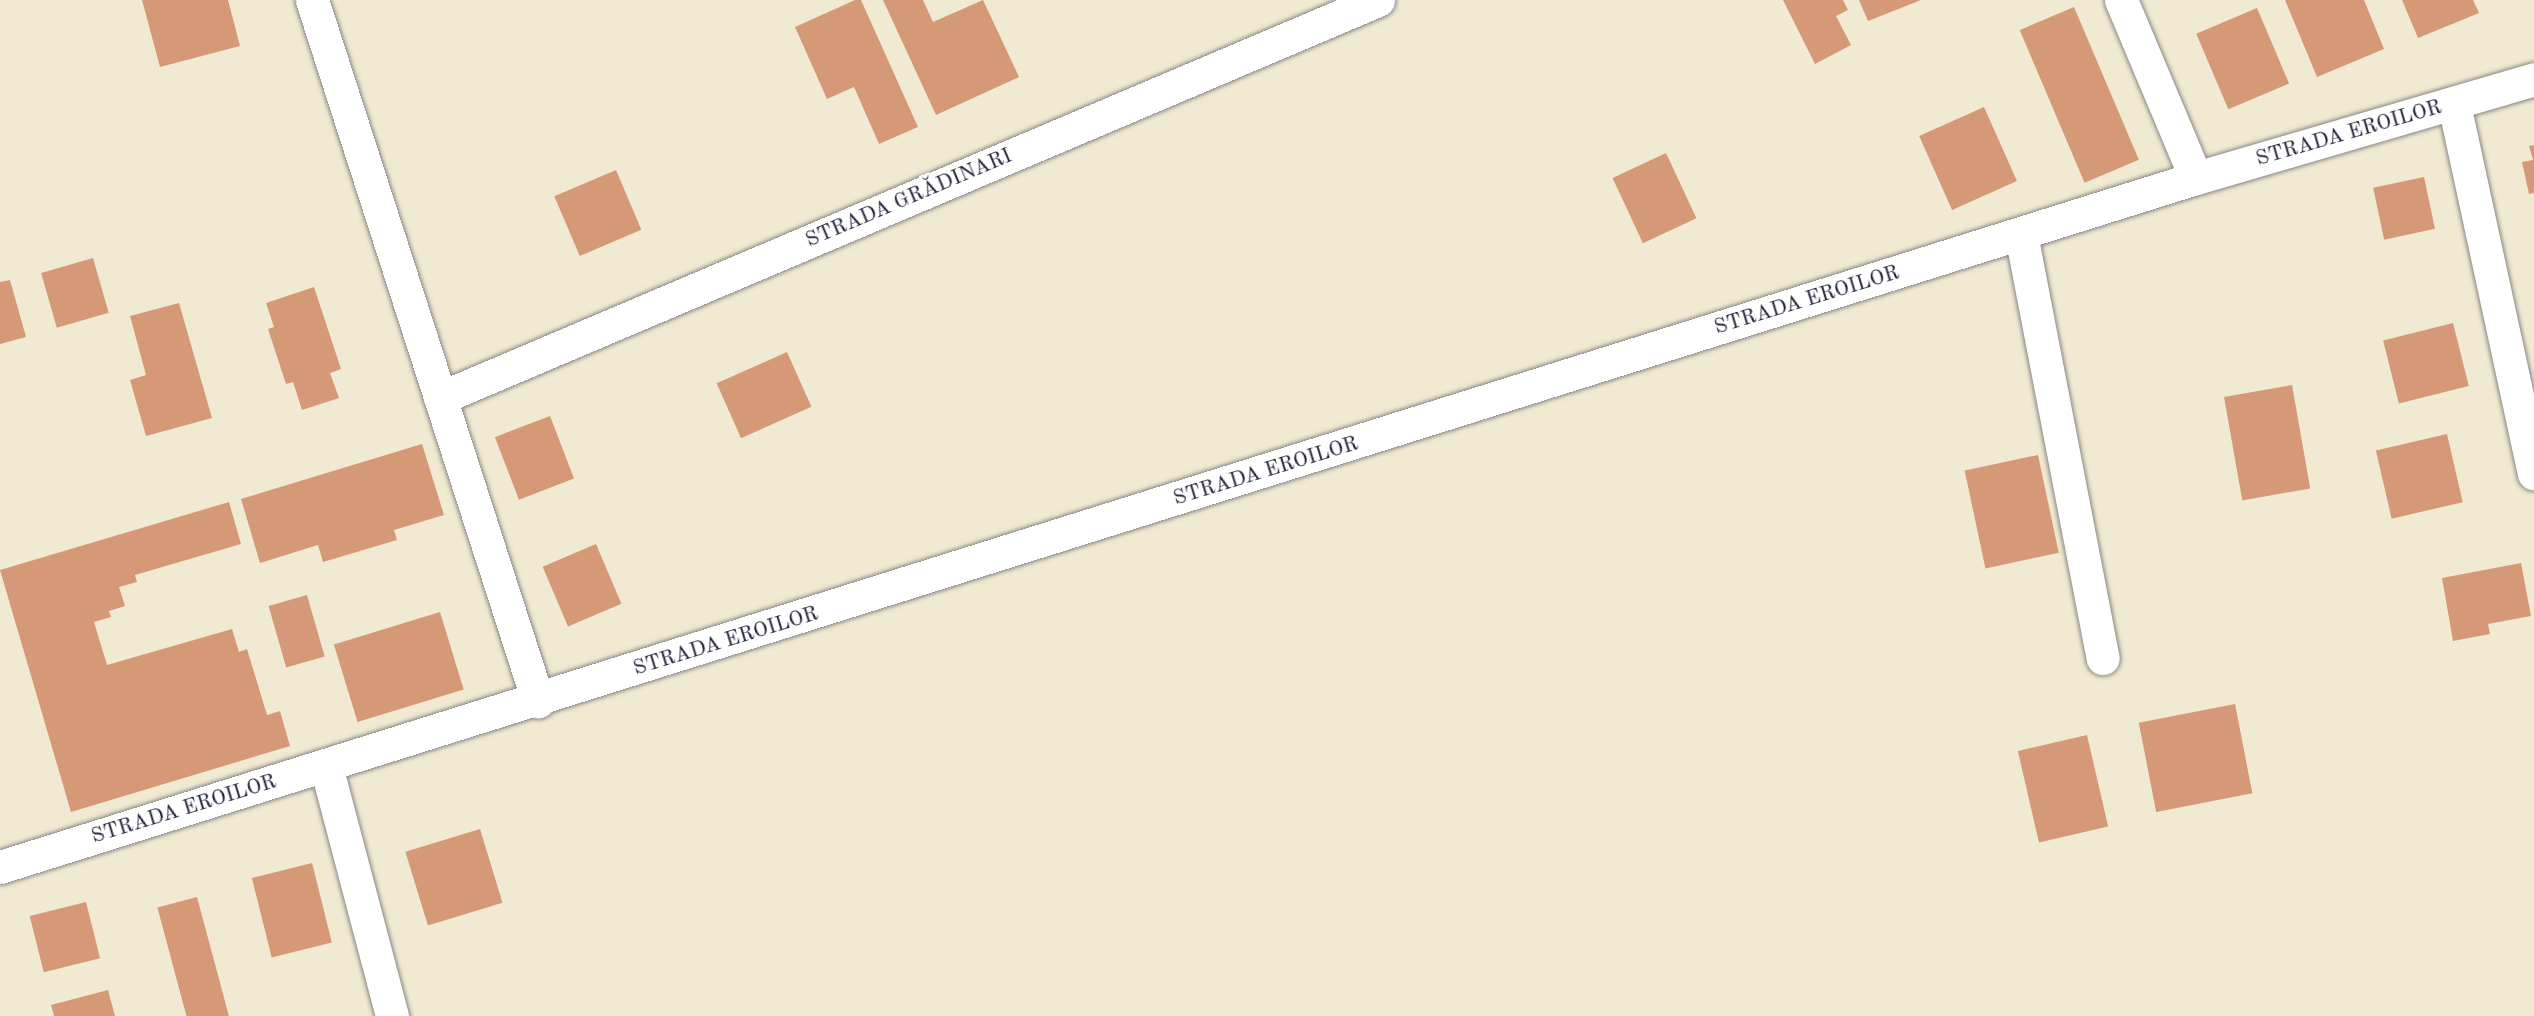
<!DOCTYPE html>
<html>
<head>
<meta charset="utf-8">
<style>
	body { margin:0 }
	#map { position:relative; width:2534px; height:1016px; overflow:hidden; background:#f0ead2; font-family:"Old Standard TT",serif }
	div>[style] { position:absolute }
	.building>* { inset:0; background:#d69978; transform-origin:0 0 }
	.roads { filter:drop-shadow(0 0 2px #898686) drop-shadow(0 0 2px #898686) }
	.minor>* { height:33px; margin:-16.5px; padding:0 16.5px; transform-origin:16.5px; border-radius:16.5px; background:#fff }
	span { translate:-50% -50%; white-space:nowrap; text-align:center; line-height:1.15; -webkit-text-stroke:5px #fff; paint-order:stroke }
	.street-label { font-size:21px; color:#22223b }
</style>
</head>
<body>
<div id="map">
	<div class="building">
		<div style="clip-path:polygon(142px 0,228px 0,240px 46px,160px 67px)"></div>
		<div style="clip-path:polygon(855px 0,861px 0,918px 127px,879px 144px,854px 87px,827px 99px,795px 27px)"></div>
		<div style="clip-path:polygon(883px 0,923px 0,933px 22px,983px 0,1019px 77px,936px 115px)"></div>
		<div style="clip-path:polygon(1783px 0,1843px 0,1848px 10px,1836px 16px,1851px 45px,1815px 64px)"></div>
		<div style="clip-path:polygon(1859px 0,1921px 0,1868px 21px)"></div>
		<div style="clip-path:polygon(2285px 0,2364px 0,2384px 49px,2317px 77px)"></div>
		<div style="clip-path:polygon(2402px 0,2473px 0,2479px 13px,2418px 38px)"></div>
		<div style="left:2074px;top:7px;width:166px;height:59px;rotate:67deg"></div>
		<div style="left:2257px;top:8px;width:82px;height:66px;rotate:67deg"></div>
		<div style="left:1984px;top:107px;width:81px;height:71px;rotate:66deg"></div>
		<div style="clip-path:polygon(2534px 145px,2534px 193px,2529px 194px,2522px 162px,2533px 160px,2529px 146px)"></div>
		<div style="left:1666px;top:153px;width:72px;height:59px;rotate:65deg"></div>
		<div style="left:616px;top:170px;width:65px;height:67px;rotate:67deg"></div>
		<div style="left:2424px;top:177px;width:53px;height:52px;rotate:78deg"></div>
		<div style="left:93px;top:258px;width:57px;height:54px;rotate:74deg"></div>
		<div style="clip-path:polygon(10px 280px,26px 337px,0 344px,0 282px)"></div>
		<div style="clip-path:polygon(314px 287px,341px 369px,330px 373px,339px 398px,302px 410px,293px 382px,286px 384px,268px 329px,274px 327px,266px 303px)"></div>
		<div style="clip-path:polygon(179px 303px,212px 418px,146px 436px,130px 380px,146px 375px,130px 316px)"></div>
		<div style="left:2453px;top:323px;width:65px;height:72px;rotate:76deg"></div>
		<div style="left:787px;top:352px;width:60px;height:77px;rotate:66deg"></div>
		<div style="left:2292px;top:385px;width:105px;height:69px;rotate:80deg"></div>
		<div style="left:550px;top:416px;width:67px;height:59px;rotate:69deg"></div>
		<div style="left:2447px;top:434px;width:70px;height:73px;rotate:77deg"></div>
		<div style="clip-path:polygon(422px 444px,444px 515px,394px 530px,397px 540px,323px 562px,318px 545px,260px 563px,241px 499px)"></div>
		<div style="left:2038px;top:455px;width:100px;height:75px;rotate:78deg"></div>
		<div style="clip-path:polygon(229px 502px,241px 544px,135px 575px,137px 582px,119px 587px,125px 606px,109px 611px,111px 617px,94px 622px,107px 665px,232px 629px,239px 652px,247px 649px,267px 715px,280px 711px,290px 746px,71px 812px,0 570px)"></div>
		<div style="left:596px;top:544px;width:65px;height:58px;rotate:67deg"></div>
		<div style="clip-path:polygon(2521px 563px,2531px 616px,2488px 624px,2490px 634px,2453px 641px,2442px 578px)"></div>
		<div style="left:307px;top:595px;width:64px;height:40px;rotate:74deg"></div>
		<div style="left:440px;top:612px;width:81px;height:111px;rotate:73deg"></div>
		<div style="left:2235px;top:704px;width:91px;height:98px;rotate:79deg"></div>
		<div style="left:2087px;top:735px;width:94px;height:71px;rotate:77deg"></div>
		<div style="left:480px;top:829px;width:77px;height:78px;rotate:73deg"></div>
		<div style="left:312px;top:863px;width:82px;height:62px;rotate:76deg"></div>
		<div style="left:197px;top:897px;width:123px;height:41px;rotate:75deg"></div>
		<div style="left:86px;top:902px;width:58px;height:58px;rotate:76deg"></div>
		<div style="clip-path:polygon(108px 990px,115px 1016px,54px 1016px,51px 1005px)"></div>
	</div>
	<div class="roads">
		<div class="minor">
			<div style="left:312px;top:0;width:737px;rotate:72.13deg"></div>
			<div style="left:2121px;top:0;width:193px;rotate:67.2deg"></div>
			<div style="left:2454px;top:104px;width:378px;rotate:77.8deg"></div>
			<div style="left:2021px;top:234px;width:432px;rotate:79.1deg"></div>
			<div style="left:440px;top:398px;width:1019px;rotate:-22.99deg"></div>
			<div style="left:326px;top:766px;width:259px;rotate:75.2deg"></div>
			<div style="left:0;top:867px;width:2302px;rotate:-17.42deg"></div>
			<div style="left:2196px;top:178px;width:352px;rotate:-16.3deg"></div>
		</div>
	</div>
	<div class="street-label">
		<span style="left:2349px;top:134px;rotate:-16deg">STRADA EROILOR</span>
		<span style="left:909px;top:199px;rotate:-23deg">STRADA GRĂDINARI</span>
		<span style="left:1807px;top:301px;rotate:-17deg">STRADA EROILOR</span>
		<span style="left:1266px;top:472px;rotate:-17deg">STRADA EROILOR</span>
		<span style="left:726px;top:642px;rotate:-17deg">STRADA EROILOR</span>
		<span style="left:184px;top:810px;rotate:-17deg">STRADA EROILOR</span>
	</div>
</div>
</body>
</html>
